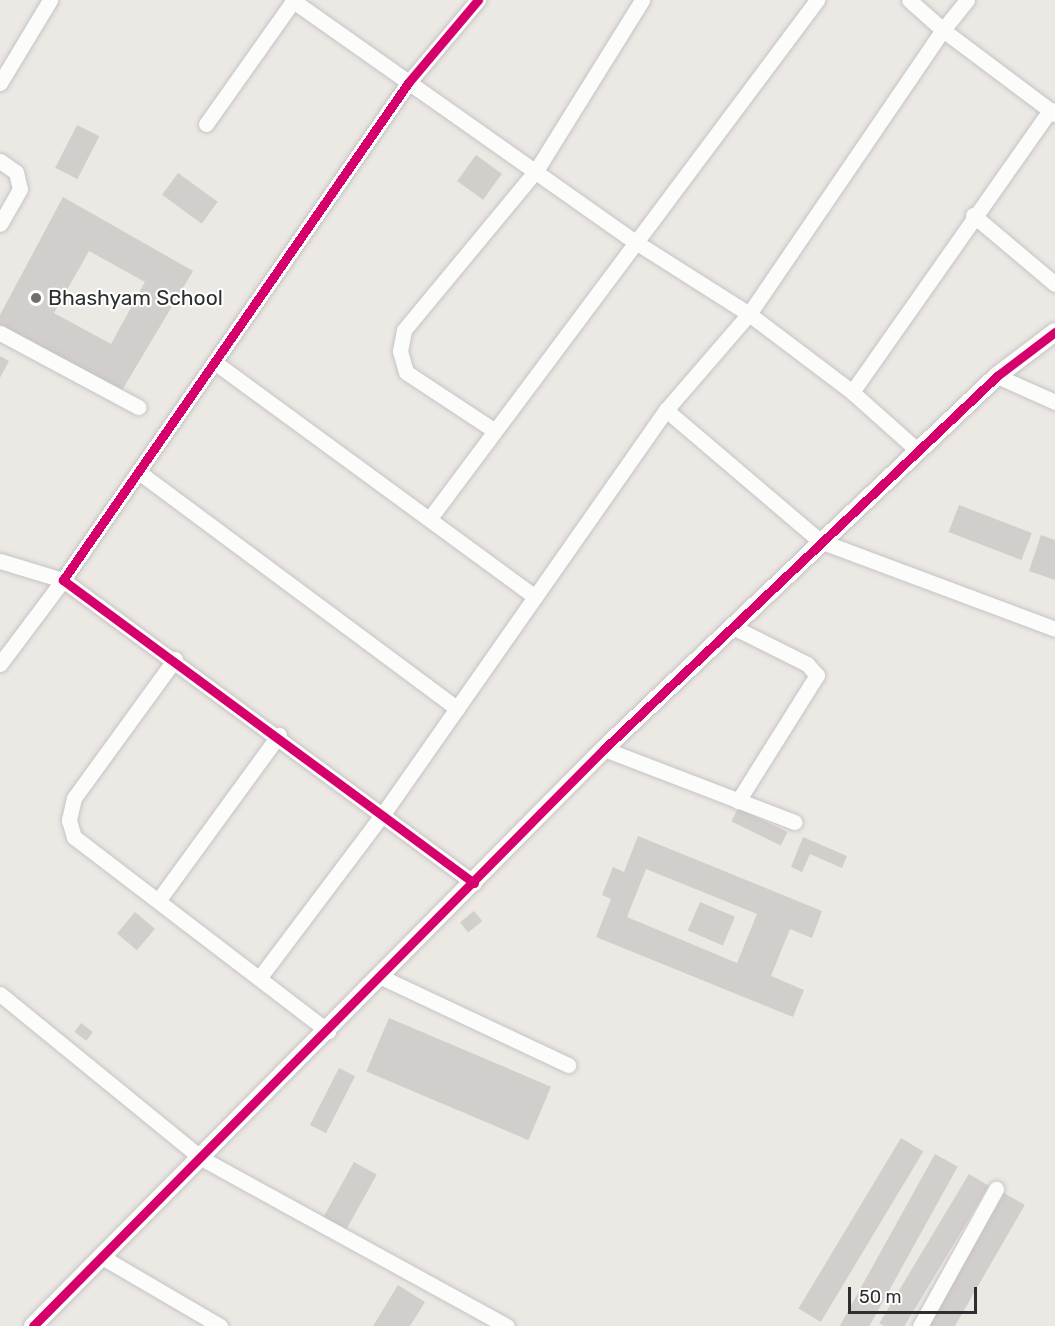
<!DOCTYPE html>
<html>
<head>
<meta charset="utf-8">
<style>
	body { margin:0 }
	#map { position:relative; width:1055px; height:1326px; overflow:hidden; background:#ece8e4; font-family:Rubik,sans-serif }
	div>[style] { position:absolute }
	.building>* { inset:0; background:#d1cecb; transform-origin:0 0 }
	.roads { filter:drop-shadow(0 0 2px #c5c4c5) drop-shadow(0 0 2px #c5c4c5) }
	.minor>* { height:15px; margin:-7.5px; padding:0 7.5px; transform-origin:7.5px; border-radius:7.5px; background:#fcfcfb }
	.tertiary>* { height:18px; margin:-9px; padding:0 9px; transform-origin:9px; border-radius:9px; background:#fcfcfb }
	.cycleway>* { height:9px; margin:-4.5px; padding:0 4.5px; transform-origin:4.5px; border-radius:4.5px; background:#d6006c }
	.dots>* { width:16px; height:16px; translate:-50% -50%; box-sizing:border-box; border:3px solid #fff; border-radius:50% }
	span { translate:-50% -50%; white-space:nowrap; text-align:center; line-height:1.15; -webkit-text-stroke:4.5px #fff; paint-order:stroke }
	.poi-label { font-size:21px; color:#2e2e2e }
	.left { translate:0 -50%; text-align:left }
	.scale { position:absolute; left:848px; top:1287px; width:129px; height:27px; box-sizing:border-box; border:3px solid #2e2e2e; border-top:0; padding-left:8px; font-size:18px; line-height:21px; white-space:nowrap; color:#2e2e2e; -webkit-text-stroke:4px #fff; paint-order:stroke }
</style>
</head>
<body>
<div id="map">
	<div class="building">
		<div style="left:77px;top:125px;width:25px;height:48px;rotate:27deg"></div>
		<div style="left:476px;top:155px;width:32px;height:32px;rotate:36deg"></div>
		<div style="left:178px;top:173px;width:49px;height:27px;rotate:36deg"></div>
		<div style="clip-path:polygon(evenodd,63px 197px,193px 271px,121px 392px,0 328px,0 315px,63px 197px,89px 251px,145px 282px,111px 344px,54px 313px,89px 251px)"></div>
		<div style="clip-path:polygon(0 356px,9px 361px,0 378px)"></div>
		<div style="left:959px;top:505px;width:78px;height:29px;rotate:21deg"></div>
		<div style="clip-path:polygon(1041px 535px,1055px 540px,1055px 580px,1029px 571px)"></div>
		<div style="left:738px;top:808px;width:55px;height:15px;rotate:26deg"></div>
		<div style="clip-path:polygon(evenodd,638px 836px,822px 911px,812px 938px,790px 929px,771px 976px,804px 990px,793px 1017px,596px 937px,611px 899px,602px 895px,613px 867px,624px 872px,638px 836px,646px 869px,757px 914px,737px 963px,627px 917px,646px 869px)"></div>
		<div style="clip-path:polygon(803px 837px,847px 856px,842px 868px,810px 854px,802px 872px,791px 867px)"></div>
		<div style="left:700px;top:902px;width:38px;height:31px;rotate:23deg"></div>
		<div style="left:474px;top:911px;width:13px;height:18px;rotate:51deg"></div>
		<div style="left:135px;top:912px;width:26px;height:28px;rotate:40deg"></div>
		<div style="left:389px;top:1018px;width:176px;height:58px;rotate:23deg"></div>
		<div style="left:81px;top:1023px;width:15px;height:11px;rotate:37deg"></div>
		<div style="left:339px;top:1068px;width:18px;height:64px;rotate:27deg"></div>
		<div style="left:901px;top:1138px;width:26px;height:199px;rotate:31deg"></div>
		<div style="left:935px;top:1154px;width:26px;height:196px;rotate:29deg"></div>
		<div style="left:354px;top:1162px;width:26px;height:64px;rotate:29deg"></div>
		<div style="left:969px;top:1174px;width:23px;height:174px;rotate:31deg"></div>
		<div style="left:1004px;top:1193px;width:24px;height:153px;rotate:30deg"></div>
		<div style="clip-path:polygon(398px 1285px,425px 1302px,410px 1326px,373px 1326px)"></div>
	</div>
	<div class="roads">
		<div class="minor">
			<div style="left:292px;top:0;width:418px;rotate:35.2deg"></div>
			<div style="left:634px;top:241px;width:136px;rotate:32.4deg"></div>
			<div style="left:749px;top:314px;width:129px;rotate:37.1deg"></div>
			<div style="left:852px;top:392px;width:87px;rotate:41.7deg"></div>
			<div style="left:967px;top:0;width:38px;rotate:129deg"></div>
			<div style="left:943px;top:30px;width:140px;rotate:36.9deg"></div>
			<div style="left:0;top:83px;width:97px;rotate:-58.9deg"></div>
			<div style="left:206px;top:124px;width:151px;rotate:-54.7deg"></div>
			<div style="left:0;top:161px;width:19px;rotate:35deg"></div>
			<div style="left:16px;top:172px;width:17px;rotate:77deg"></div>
			<div style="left:20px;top:189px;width:40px;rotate:119.7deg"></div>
			<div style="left:973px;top:215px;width:107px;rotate:40.1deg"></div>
			<div style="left:0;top:333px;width:157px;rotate:28.2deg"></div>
			<div style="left:217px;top:364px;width:394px;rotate:36.2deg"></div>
			<div style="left:997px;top:376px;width:64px;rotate:24.1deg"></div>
			<div style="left:852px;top:392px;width:345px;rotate:-54.9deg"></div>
			<div style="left:666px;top:410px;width:202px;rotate:40.4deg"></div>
			<div style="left:820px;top:541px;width:251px;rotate:20.5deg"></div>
			<div style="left:492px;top:429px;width:103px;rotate:-146.5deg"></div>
			<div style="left:406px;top:372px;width:22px;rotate:-106deg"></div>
			<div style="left:400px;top:351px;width:21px;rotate:-79deg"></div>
			<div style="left:404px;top:330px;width:209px;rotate:-50.4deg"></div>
			<div style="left:537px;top:169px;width:199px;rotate:-58.1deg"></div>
			<div style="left:140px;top:473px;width:395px;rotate:36.6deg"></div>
			<div style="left:430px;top:518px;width:647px;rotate:-53.24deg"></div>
			<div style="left:0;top:561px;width:66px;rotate:16.8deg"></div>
			<div style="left:63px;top:580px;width:105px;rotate:126.9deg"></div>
			<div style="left:731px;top:626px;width:85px;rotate:26.6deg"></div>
			<div style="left:807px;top:664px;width:15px;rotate:48deg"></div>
			<div style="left:817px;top:675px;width:149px;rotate:122.1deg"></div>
			<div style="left:175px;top:659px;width:172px;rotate:126deg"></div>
			<div style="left:74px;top:798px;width:23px;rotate:103deg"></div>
			<div style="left:69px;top:820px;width:18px;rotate:74deg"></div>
			<div style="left:74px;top:837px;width:320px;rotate:37.4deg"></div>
			<div style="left:604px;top:749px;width:204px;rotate:21deg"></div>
			<div style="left:474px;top:883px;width:511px;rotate:-143.6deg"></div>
			<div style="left:63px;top:580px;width:605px;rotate:-55.23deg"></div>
			<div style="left:408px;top:83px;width:109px;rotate:-49.9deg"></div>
			<div style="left:160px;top:898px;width:202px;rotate:-53.9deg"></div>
			<div style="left:260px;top:977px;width:204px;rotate:-53deg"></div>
			<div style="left:383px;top:814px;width:493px;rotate:-55deg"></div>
			<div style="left:666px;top:410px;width:127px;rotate:-49.2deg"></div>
			<div style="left:749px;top:314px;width:344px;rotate:-55.7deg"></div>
			<div style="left:943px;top:30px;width:45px;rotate:-138.6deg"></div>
			<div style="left:381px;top:977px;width:207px;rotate:25.2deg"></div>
			<div style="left:0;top:994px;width:259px;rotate:39.2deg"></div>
			<div style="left:201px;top:1158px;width:349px;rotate:28.8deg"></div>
			<div style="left:102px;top:1257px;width:137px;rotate:30.3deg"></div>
			<div style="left:920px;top:1326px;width:157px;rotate:-61deg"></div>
		</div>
		<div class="tertiary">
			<div style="left:33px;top:1326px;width:812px;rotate:-45.3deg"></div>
			<div style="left:604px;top:749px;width:542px;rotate:-43.5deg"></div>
			<div style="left:997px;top:376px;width:73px;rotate:-37.2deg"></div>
		</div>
	</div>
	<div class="cycleway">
		<div style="left:474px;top:883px;width:511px;rotate:-143.6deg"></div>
		<div style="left:63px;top:580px;width:605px;rotate:-55.23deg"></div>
		<div style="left:408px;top:83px;width:109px;rotate:-49.9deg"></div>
		<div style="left:33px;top:1326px;width:812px;rotate:-45.3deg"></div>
		<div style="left:604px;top:749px;width:542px;rotate:-43.5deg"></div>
		<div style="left:997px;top:376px;width:73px;rotate:-37.2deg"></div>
	</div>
	<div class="dots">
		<div style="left:36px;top:298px;background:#706f6e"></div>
	</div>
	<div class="poi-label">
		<span class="left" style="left:48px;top:298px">Bhashyam School</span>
	</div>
	<div class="scale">50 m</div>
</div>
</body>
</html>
